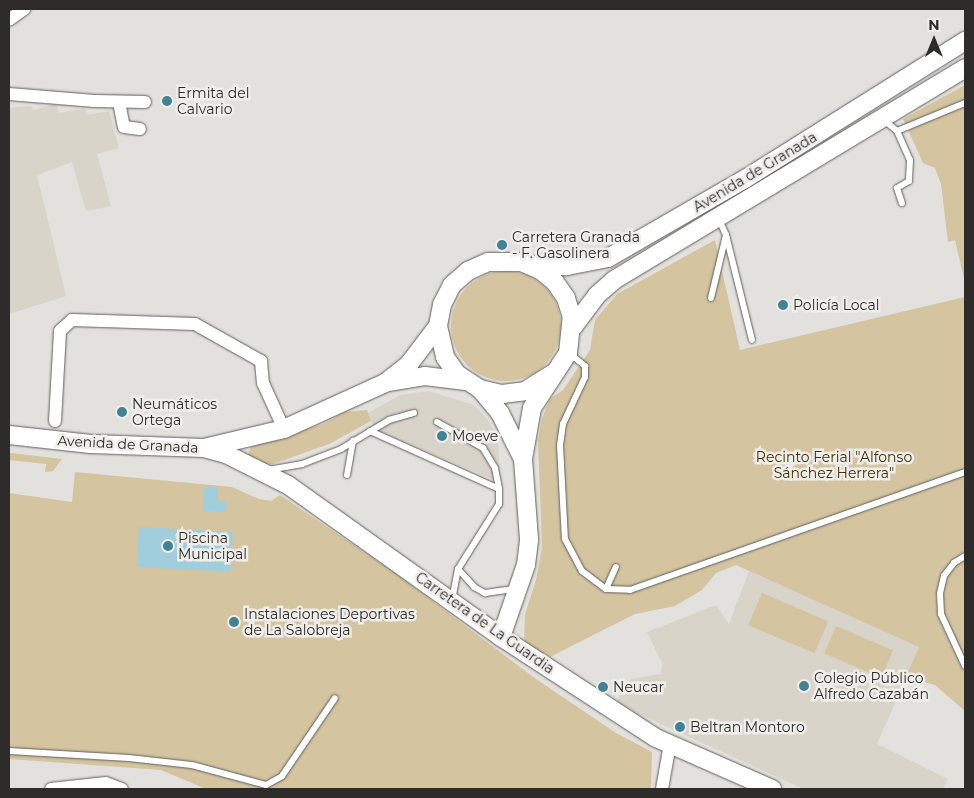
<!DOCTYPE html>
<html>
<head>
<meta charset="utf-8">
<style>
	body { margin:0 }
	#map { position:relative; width:974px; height:798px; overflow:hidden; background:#e2e1dd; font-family:Montserrat,sans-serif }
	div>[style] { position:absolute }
	.built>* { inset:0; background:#d8d4ca }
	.green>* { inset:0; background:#d4c4a0; transform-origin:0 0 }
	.round { border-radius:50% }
	.water>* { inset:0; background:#a1cedc; transform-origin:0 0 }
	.roads { filter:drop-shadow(0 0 1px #605f5c) drop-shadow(0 0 1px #605f5c) }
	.lane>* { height:6px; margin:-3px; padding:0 3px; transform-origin:3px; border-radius:3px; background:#fff }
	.street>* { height:12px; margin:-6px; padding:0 6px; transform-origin:6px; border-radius:6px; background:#fff }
	.secondary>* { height:18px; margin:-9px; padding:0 9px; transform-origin:9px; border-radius:9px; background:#fff }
	.dots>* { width:14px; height:14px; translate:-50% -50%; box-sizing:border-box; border:2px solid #efeeeb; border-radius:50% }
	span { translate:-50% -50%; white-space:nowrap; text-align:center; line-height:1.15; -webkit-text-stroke:5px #efeeeb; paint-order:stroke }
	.poi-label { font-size:14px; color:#2d2c2b }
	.left { translate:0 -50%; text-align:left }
	.street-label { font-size:14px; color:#2d2c2b }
	.park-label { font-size:14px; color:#433203 }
	.frame { position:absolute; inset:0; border:10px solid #2d2c2b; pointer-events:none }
	.north { position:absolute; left:909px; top:15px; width:50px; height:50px; -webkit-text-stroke:4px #efeeeb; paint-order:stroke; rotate:0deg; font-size:14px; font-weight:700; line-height:20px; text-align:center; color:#2d2c2b }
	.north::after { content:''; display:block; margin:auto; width:18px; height:22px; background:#2d2c2b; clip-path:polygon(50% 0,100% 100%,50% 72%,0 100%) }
</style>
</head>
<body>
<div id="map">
	<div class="built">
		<div style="clip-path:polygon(56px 104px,59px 113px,85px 108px,87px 115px,109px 111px,119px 148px,97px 154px,111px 206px,86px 211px,72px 162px,37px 175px,66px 296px,9px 314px,9px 108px,31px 106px,33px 110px)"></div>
		<div style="clip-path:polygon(429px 391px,474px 405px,489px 421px,498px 442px,500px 482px,378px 431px,366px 414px,400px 395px)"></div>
		<div style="clip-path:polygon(749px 571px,920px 647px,877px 744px,948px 779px,943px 789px,803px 789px,615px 703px,631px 679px,661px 674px,662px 663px,647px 632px,716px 605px,729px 624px)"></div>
	</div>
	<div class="green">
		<div style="clip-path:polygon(965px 85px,965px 283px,955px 240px,948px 242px,941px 184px,935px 168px,923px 163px,903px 119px)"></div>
		<div style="clip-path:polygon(715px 240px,740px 350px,965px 297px,965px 711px,935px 685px,906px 677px,919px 647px,736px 565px,716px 573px,702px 590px,675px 606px,635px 614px,548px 658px,524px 642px,525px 614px,536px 580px,542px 547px,538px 440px,542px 418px,550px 399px,563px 390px,590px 350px,595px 320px,617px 294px)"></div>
		<div class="round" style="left:451px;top:271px;width:110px;height:110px"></div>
		<div style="clip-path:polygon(367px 410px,371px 421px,329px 444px,273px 464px,257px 465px,247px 458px,251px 447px,257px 445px,323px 424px,345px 412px)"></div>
		<div style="clip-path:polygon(9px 453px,11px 453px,62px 459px,53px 471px,45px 472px,46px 464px,9px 460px)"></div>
		<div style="clip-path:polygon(75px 472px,232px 487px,259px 499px,271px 501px,280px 495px,398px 575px,536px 679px,616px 733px,652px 752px,651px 789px,206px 789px,161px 770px,9px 759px,9px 493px,72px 502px)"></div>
		<div style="left:762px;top:593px;width:72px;height:35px;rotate:23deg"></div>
		<div style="left:836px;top:626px;width:62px;height:30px;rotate:23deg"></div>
	</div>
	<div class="water">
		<div style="clip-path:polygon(204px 487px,218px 487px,217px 501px,227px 501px,226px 512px,203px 511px)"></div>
		<div style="left:139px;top:527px;width:94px;height:40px;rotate:3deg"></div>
	</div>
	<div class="roads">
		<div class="lane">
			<div style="left:884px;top:120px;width:17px;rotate:40deg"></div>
			<div style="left:897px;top:131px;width:74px;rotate:-22.4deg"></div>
			<div style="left:897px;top:131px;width:32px;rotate:66deg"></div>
			<div style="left:910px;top:160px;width:21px;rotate:93deg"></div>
			<div style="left:909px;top:181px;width:14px;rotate:150deg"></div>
			<div style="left:897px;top:188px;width:16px;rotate:72deg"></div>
			<div style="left:726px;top:235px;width:108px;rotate:76.1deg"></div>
			<div style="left:711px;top:298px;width:65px;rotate:-76.6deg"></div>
			<div style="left:726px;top:235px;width:17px;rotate:-114deg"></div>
			<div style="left:569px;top:353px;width:21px;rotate:39deg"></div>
			<div style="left:585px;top:366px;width:11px;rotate:90deg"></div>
			<div style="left:585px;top:377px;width:52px;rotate:115.1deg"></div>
			<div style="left:563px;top:424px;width:21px;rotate:98deg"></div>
			<div style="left:560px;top:445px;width:94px;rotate:87deg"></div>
			<div style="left:565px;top:539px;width:36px;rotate:62deg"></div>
			<div style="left:582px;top:571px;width:30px;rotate:37deg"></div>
			<div style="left:606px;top:589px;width:24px;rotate:2deg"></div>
			<div style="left:630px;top:590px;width:355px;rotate:-19.4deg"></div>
			<div style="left:437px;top:422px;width:53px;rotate:29.5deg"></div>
			<div style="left:483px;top:448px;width:23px;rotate:59deg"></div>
			<div style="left:495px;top:468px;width:21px;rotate:79deg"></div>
			<div style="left:370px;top:431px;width:141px;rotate:24.2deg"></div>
			<div style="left:499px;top:489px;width:15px;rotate:90deg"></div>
			<div style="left:499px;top:504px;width:77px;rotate:122.2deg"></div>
			<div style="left:458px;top:569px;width:31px;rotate:101deg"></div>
			<div style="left:268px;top:470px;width:35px;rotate:-10deg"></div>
			<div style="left:302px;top:464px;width:42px;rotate:-21deg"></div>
			<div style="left:341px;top:449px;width:56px;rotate:-31.1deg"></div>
			<div style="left:389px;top:420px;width:26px;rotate:-16deg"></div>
			<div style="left:347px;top:475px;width:35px;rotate:-80deg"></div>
			<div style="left:965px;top:556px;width:13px;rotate:148deg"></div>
			<div style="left:954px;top:563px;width:16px;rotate:128deg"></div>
			<div style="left:944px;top:576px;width:18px;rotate:103deg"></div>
			<div style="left:940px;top:594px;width:20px;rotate:87deg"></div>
			<div style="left:941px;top:614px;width:57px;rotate:65.2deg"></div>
			<div style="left:458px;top:569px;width:24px;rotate:48deg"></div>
			<div style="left:474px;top:587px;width:13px;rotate:29deg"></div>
			<div style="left:485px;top:593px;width:29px;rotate:-8deg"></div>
			<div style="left:606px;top:589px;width:24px;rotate:-66deg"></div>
			<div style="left:9px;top:751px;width:120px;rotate:3.3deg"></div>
			<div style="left:129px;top:758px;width:63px;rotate:6.3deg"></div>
			<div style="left:192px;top:765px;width:77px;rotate:15.1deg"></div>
			<div style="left:266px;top:785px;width:18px;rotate:-29deg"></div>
			<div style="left:282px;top:776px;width:94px;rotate:-55.8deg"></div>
		</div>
		<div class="street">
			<div style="left:9px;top:20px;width:19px;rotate:-36deg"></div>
			<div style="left:9px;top:94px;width:86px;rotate:4.7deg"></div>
			<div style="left:95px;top:101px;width:50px;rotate:1.1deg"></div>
			<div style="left:119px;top:102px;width:25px;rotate:79deg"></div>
			<div style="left:124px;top:127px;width:16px;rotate:7deg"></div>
			<div style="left:55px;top:421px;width:90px;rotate:-86.8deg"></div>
			<div style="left:60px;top:331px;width:16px;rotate:-43deg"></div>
			<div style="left:72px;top:320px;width:123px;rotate:1.9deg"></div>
			<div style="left:195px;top:324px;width:76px;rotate:29.3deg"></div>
			<div style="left:261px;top:361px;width:22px;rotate:85deg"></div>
			<div style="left:263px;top:383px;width:51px;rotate:65.5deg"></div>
			<div style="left:51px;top:789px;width:55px;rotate:-6.2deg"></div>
			<div style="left:106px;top:783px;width:17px;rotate:21deg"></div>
			<div style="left:662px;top:789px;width:46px;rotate:-79.9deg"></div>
		</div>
		<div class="secondary">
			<div style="left:532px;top:265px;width:35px;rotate:2deg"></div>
			<div style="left:567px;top:266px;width:42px;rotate:-11deg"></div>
			<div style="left:608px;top:258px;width:158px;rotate:-30deg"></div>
			<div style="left:745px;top:179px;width:260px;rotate:-32.1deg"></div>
			<div style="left:573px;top:327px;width:40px;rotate:-53deg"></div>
			<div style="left:597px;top:295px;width:23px;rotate:-41deg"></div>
			<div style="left:614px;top:280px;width:410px;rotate:-31.1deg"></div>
			<div style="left:388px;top:382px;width:37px;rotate:-9deg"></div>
			<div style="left:425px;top:376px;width:41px;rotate:7deg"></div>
			<div style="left:480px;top:389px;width:31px;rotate:50deg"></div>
			<div style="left:500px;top:413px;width:51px;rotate:63.4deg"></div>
			<div style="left:9px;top:435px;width:82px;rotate:6.3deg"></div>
			<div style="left:91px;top:444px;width:113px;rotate:2deg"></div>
			<div style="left:204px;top:448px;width:82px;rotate:-13.4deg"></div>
			<div style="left:284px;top:429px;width:111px;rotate:-24.5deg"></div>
			<div style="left:385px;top:383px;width:31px;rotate:-38deg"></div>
			<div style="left:409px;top:364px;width:48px;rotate:-52.7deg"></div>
			<div style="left:204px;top:448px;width:23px;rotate:15deg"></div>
			<div style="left:226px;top:454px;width:69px;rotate:26.6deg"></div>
			<div style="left:288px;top:485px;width:262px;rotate:35.5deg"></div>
			<div style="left:501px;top:637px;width:185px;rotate:33.1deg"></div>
			<div style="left:656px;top:738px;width:127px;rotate:23.7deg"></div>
			<div style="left:501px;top:637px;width:76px;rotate:-70.9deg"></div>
			<div style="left:526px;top:565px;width:26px;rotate:-83deg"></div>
			<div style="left:529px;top:539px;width:80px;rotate:-94.3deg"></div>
			<div style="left:523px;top:459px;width:52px;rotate:-80deg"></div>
			<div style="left:532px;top:408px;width:66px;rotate:-56.8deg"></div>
			<div style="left:568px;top:353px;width:36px;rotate:-84deg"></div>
			<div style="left:572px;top:317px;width:20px;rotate:-108deg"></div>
			<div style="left:566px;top:298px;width:19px;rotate:-125deg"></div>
			<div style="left:555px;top:282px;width:19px;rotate:-141deg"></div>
			<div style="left:540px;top:270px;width:21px;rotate:-157deg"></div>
			<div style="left:521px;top:262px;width:33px;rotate:180deg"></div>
			<div style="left:488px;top:262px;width:22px;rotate:156deg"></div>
			<div style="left:468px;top:271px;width:21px;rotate:139deg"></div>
			<div style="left:452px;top:285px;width:22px;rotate:117deg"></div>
			<div style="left:442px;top:305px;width:21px;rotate:101deg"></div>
			<div style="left:438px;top:326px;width:32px;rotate:77deg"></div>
			<div style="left:445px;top:357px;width:21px;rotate:55deg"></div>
			<div style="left:457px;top:374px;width:27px;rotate:33deg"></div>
			<div style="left:480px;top:389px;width:23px;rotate:13deg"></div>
			<div style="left:502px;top:394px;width:23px;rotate:-7deg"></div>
			<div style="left:525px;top:391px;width:34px;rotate:-32deg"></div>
		</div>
	</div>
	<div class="dots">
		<div style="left:167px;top:101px;background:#428295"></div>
		<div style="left:502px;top:245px;background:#428295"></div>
		<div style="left:783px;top:305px;background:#428295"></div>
		<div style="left:122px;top:412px;background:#428295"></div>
		<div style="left:442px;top:436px;background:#428295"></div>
		<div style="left:168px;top:546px;background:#428295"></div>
		<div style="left:234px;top:622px;background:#428295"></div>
		<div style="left:804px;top:686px;background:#428295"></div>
		<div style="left:603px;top:687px;background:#428295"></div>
		<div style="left:680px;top:727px;background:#428295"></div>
	</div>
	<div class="poi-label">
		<span class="left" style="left:177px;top:101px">Ermita del<br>Calvario</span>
		<span class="left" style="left:512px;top:245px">Carretera Granada<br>- F. Gasolinera</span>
		<span class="left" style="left:793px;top:305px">Policía Local</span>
		<span class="left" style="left:132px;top:412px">Neumáticos<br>Ortega</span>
		<span class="left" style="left:452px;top:436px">Moeve</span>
		<span class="left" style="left:178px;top:546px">Piscina<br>Municipal</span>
		<span class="left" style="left:244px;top:622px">Instalaciones Deportivas<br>de La Salobreja</span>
		<span class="left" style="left:814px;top:686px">Colegio Público<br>Alfredo Cazabán</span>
		<span class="left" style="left:613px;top:687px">Neucar</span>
		<span class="left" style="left:690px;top:727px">Beltran Montoro</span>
	</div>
	<div class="street-label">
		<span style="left:755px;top:172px;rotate:-31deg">Avenida de Granada</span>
		<span style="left:128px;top:444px;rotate:3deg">Avenida de Granada</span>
		<span style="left:485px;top:623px;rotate:35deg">Carretera de La Guardia</span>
	</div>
	<div class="park-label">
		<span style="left:834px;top:465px">Recinto Ferial "Alfonso<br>Sánchez Herrera"</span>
	</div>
	<div class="frame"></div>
	<div class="north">N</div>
</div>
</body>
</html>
